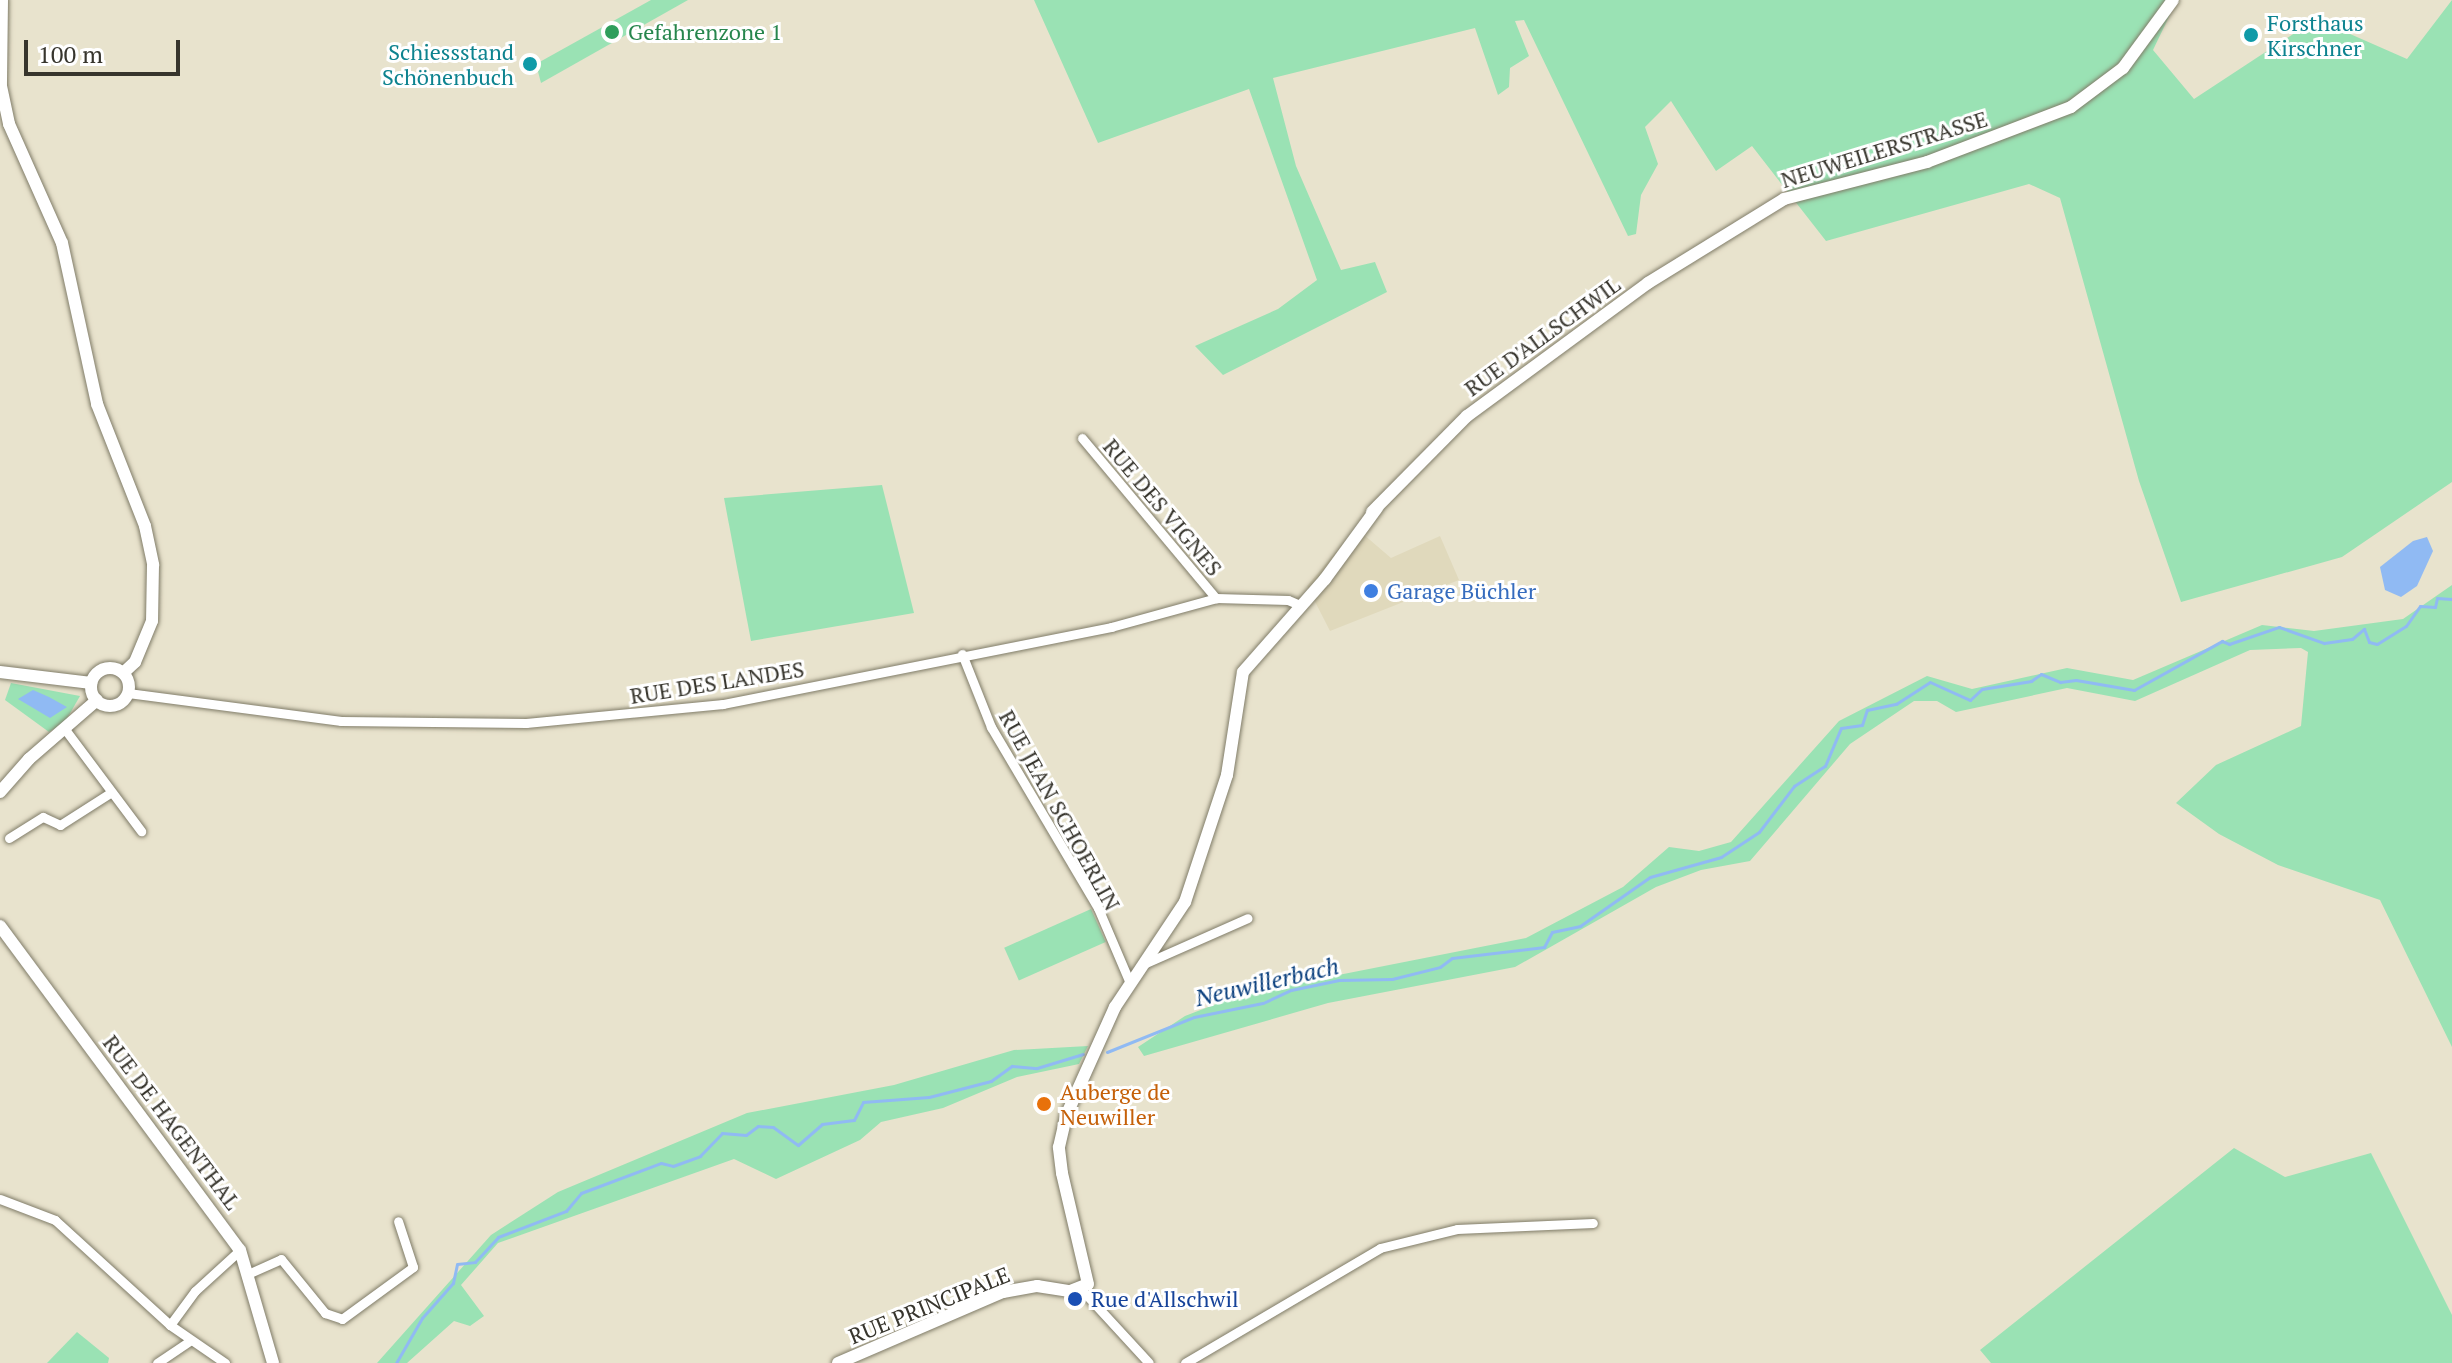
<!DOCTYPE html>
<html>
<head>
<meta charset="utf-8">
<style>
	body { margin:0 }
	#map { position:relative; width:2452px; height:1363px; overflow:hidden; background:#e8e3cd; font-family:"PT Serif",serif }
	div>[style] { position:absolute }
	.built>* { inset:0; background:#e0d9bc }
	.green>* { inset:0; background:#9ae2b4; transform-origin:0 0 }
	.water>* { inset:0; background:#90baf3 }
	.stream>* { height:3px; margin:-1.5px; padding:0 1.5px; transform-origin:1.5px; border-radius:1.5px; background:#90baf3 }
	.roads { filter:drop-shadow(0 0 2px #807c68) drop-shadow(0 0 2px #807c68) }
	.street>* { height:9px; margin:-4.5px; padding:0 4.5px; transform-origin:4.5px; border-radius:4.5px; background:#fff }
	.secondary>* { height:12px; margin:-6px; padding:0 6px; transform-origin:6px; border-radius:6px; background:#fff }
	.secondary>.ring { margin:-6px; padding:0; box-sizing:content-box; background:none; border:12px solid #fff; border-radius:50% }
	.dots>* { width:22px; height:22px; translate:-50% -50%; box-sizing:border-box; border:4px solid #fff; border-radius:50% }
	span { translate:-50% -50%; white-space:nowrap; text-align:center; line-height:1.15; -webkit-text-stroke:6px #fff; paint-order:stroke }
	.culture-label { font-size:22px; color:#0d838f }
	.left { translate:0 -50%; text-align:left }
	.right { translate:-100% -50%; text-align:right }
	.leisure-label { font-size:22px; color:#27864d }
	.street-label { font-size:22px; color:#37352d }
	.shop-label { font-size:22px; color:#366cbe }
	.food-label { font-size:22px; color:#c56008 }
	.transit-label { font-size:22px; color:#164399 }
	.water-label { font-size:24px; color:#0b407e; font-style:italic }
	.scale { position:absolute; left:24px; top:40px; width:156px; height:36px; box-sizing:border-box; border:4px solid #37352d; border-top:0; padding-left:10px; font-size:24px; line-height:28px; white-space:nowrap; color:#37352d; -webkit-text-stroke:6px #fff; paint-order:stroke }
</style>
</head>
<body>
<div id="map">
	<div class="built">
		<div style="clip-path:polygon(1356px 528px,1391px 558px,1440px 536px,1459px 580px,1330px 631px,1307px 586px)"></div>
	</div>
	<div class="green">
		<div style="clip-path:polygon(651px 0,688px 0,541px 83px,536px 64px)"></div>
		<div style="clip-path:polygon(1034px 0,2177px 0,2153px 50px,2194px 99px,2316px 19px,2407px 59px,2452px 0,2452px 482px,2342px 557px,2181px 602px,2139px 481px,2060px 198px,2029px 184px,1826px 241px,1752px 146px,1716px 171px,1671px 101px,1645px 127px,1658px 164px,1641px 195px,1636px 234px,1628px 236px,1524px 20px,1515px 21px,1529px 56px,1510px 68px,1509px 87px,1498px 95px,1475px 28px,1273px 78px,1296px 166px,1341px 270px,1375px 262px,1387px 292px,1223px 375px,1195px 346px,1278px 309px,1317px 280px,1249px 89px,1098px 143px)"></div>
		<div style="clip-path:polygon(882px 485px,914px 613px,751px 641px,724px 498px)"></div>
		<div style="clip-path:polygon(2452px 585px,2452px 1047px,2380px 900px,2278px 865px,2219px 834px,2176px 803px,2216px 765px,2301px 726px,2308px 652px,2301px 648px,2250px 650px,2135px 701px,2067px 688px,1956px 712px,1937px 701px,1914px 701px,1850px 744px,1750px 861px,1701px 870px,1656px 887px,1515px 967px,1328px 1003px,1144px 1056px,1138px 1047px,1185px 1016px,1242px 994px,1526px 938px,1623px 887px,1669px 847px,1699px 851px,1731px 842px,1839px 721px,1927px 676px,1972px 689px,2067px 668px,2133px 680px,2262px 625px,2314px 631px,2403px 619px)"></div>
		<div style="clip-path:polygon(11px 683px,80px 696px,65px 722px,49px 732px,5px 700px)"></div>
		<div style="left:1091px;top:909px;width:36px;height:95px;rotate:66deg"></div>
		<div style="clip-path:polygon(1088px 1046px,1079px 1064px,1017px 1077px,943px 1108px,881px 1122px,860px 1140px,776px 1179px,734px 1159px,498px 1243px,461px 1285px,484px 1316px,470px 1326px,454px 1321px,407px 1363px,377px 1363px,491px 1235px,558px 1192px,747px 1113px,894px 1085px,1014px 1050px)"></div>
		<div style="clip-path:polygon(2234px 1148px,2285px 1177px,2371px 1153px,2452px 1315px,2452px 1363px,1991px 1363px,1980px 1350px)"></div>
		<div style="clip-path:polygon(77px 1332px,109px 1358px,108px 1363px,47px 1363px)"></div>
	</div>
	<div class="water">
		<div style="clip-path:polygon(2427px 537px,2433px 551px,2417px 586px,2401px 597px,2385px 590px,2380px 567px,2413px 541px)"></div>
		<div style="clip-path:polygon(33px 690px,49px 697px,67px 707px,50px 718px,18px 699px)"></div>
	</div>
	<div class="stream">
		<div style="left:1107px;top:1052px;width:94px;rotate:-21.9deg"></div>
		<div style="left:1194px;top:1017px;width:70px;rotate:-11.5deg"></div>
		<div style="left:1263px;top:1003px;width:31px;rotate:-25deg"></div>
		<div style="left:1291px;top:990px;width:49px;rotate:-11.8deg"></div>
		<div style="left:1339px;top:980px;width:53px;rotate:-1.1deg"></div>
		<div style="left:1392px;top:979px;width:49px;rotate:-14deg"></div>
		<div style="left:1440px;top:967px;width:15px;rotate:-37deg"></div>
		<div style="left:1452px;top:958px;width:93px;rotate:-6.8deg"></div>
		<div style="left:1544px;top:947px;width:17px;rotate:-62deg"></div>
		<div style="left:1552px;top:932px;width:29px;rotate:-12deg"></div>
		<div style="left:1580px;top:926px;width:85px;rotate:-35deg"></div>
		<div style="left:1650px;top:877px;width:74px;rotate:-15.7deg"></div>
		<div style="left:1721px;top:857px;width:45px;rotate:-33.3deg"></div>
		<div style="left:1759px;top:832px;width:58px;rotate:-52.7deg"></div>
		<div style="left:1794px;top:786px;width:37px;rotate:-33deg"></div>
		<div style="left:1825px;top:766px;width:41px;rotate:-67.2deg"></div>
		<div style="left:1841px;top:728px;width:21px;rotate:-8deg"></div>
		<div style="left:1862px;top:725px;width:16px;rotate:-72deg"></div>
		<div style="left:1867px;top:710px;width:30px;rotate:-12deg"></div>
		<div style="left:1896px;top:704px;width:40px;rotate:-32.9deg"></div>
		<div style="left:1930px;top:682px;width:44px;rotate:24.2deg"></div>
		<div style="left:1970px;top:700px;width:16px;rotate:-43deg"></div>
		<div style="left:1982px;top:689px;width:50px;rotate:-9.3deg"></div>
		<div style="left:2031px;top:681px;width:12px;rotate:-35deg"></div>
		<div style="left:2041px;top:674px;width:21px;rotate:23deg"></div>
		<div style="left:2060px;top:682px;width:16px;rotate:-7deg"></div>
		<div style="left:2076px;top:680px;width:59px;rotate:9.8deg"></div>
		<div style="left:2134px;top:690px;width:101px;rotate:-29.1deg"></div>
		<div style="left:2222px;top:641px;width:8px;rotate:23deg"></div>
		<div style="left:2229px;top:644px;width:53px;rotate:-18.8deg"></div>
		<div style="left:2279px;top:627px;width:48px;rotate:19.6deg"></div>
		<div style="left:2324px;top:643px;width:28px;rotate:-8deg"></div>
		<div style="left:2352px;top:639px;width:16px;rotate:-40deg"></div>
		<div style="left:2364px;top:629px;width:14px;rotate:69deg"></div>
		<div style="left:2369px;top:642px;width:8px;rotate:14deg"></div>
		<div style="left:2377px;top:644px;width:34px;rotate:-32deg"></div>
		<div style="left:2406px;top:626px;width:24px;rotate:-55deg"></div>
		<div style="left:2420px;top:606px;width:15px;rotate:4deg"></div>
		<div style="left:2435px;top:607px;width:9px;rotate:-77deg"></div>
		<div style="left:2437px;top:598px;width:15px;rotate:4deg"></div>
		<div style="left:396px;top:1363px;width:52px;rotate:-60deg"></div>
		<div style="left:422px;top:1318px;width:47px;rotate:-48.5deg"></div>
		<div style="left:453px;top:1283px;width:19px;rotate:-78deg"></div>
		<div style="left:457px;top:1264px;width:18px;rotate:-6deg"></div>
		<div style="left:475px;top:1262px;width:34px;rotate:-47deg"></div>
		<div style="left:498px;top:1237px;width:73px;rotate:-20.9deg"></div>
		<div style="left:566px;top:1211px;width:23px;rotate:-50deg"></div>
		<div style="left:581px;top:1193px;width:85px;rotate:-20.6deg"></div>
		<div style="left:661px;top:1163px;width:12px;rotate:14deg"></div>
		<div style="left:673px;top:1166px;width:29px;rotate:-20deg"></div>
		<div style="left:700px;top:1156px;width:32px;rotate:-46deg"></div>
		<div style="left:722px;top:1133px;width:24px;rotate:5deg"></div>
		<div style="left:746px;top:1135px;width:15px;rotate:-37deg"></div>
		<div style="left:758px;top:1126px;width:15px;rotate:4deg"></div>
		<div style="left:773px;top:1127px;width:31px;rotate:36deg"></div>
		<div style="left:798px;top:1145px;width:32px;rotate:-41deg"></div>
		<div style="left:822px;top:1124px;width:32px;rotate:-7deg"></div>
		<div style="left:854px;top:1120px;width:20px;rotate:-63deg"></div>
		<div style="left:863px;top:1102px;width:66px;rotate:-4.3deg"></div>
		<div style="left:929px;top:1097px;width:64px;rotate:-14.5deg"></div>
		<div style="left:991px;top:1081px;width:26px;rotate:-36deg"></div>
		<div style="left:1012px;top:1066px;width:25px;rotate:5deg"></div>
		<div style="left:1037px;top:1068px;width:48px;rotate:-16.9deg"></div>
	</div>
	<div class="roads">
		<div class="street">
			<div style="left:1082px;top:438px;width:209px;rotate:50.1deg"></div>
			<div style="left:962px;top:654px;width:79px;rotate:68.3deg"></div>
			<div style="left:991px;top:727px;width:210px;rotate:59.4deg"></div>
			<div style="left:1098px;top:908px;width:82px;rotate:66.9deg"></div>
			<div style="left:128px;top:693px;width:215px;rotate:7.5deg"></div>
			<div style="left:341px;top:721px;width:185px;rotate:0.6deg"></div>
			<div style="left:526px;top:723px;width:198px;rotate:-5.5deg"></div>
			<div style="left:723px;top:704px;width:396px;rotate:-11.2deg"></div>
			<div style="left:1111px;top:627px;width:109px;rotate:-15.4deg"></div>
			<div style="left:1216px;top:598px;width:72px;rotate:1.6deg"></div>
			<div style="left:1288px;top:600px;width:15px;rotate:23deg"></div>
			<div style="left:64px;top:728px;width:129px;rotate:53.2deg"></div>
			<div style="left:9px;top:838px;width:40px;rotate:-32deg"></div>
			<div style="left:43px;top:817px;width:19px;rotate:25deg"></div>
			<div style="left:60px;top:825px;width:59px;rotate:-32.6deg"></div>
			<div style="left:1146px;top:963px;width:111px;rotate:-23.8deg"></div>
			<div style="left:0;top:1199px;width:59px;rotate:20.9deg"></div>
			<div style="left:55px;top:1220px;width:156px;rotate:42.4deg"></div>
			<div style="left:170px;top:1325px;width:67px;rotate:34.6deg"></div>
			<div style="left:250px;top:1273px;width:34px;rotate:-24deg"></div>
			<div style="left:281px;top:1259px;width:70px;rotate:50.8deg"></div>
			<div style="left:325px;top:1313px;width:18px;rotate:19deg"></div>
			<div style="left:342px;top:1319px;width:88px;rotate:-36.2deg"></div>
			<div style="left:413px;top:1267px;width:48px;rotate:-108.1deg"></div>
			<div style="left:1081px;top:1289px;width:100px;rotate:47.4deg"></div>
			<div style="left:170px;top:1325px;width:42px;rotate:-53.7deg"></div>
			<div style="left:195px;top:1291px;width:61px;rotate:-42.3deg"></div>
			<div style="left:157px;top:1363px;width:40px;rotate:-34deg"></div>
			<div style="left:1185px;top:1363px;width:226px;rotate:-30.5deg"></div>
			<div style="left:1380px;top:1248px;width:79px;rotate:-13.9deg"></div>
			<div style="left:1457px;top:1229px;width:136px;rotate:-2.5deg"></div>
		</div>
		<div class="secondary">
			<div style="left:2px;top:0;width:86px;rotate:90.7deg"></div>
			<div style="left:1px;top:86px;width:39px;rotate:78deg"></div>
			<div style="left:9px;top:124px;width:130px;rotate:66deg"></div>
			<div style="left:62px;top:243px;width:165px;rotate:77.7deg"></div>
			<div style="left:97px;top:404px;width:131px;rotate:68.5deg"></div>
			<div style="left:145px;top:526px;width:40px;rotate:78deg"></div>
			<div style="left:153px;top:565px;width:56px;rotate:91deg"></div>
			<div style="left:152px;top:621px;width:44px;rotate:112.5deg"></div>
			<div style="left:135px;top:662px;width:16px;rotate:137deg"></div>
			<div style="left:1372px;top:512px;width:135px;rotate:-45.3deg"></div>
			<div style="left:1467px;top:416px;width:225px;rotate:-36.3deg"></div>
			<div style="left:1648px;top:283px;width:160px;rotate:-31.7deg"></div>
			<div style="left:1784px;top:199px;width:148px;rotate:-14.5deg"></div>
			<div style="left:1927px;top:162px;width:154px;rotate:-20.9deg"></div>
			<div style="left:2071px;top:107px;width:65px;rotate:-36.9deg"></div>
			<div style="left:2123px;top:68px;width:84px;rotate:-53.7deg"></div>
			<div class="ring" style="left:91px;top:668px;width:26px;height:26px"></div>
			<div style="left:0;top:672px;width:92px;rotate:6.9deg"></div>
			<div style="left:0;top:792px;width:44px;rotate:-48.7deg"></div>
			<div style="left:29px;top:759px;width:90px;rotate:-40.9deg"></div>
			<div style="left:0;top:926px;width:403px;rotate:53.5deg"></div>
			<div style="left:240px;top:1250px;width:118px;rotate:73.7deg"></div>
			<div style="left:838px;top:1363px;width:180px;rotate:-23.3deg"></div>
			<div style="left:1003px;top:1292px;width:35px;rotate:-10deg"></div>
			<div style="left:1037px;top:1286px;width:33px;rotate:9deg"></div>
			<div style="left:1070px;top:1291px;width:19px;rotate:-21deg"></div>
			<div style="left:1088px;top:1284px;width:114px;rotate:-103.2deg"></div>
			<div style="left:1062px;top:1173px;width:26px;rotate:-97deg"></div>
			<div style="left:1059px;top:1147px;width:32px;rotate:-77deg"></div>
			<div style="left:1066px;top:1116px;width:120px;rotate:-65.8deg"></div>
			<div style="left:1115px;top:1007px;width:126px;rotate:-56.3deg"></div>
			<div style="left:1185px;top:902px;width:134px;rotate:-71.7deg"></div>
			<div style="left:1227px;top:775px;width:104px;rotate:-81.2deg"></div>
			<div style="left:1243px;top:672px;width:124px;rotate:-48.6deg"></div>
			<div style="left:1325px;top:579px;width:88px;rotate:-53.8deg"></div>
		</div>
	</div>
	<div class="dots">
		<div style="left:612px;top:32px;background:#2e9e5b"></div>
		<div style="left:2251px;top:35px;background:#0f9aa8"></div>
		<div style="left:530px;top:64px;background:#0f9aa8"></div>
		<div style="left:1371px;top:591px;background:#3f7fe0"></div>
		<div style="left:1044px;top:1104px;background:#e8710a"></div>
		<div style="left:1075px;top:1299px;background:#1a4fb4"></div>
	</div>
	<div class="culture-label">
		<span class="left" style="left:2267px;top:35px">Forsthaus<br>Kirschner</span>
		<span class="right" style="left:514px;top:64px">Schiessstand<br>Schönenbuch</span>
	</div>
	<div class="leisure-label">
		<span class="left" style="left:628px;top:32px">Gefahrenzone 1</span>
	</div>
	<div class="street-label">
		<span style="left:1884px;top:149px;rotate:-17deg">NEUWEILERSTRASSE</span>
		<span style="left:1542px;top:336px;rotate:-36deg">RUE D'ALLSCHWIL</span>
		<span style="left:1163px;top:507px;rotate:50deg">RUE DES VIGNES</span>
		<span style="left:717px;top:682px;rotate:-9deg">RUE DES LANDES</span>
		<span style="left:1060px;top:810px;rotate:61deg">RUE JEAN SCHOERLIN</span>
		<span style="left:172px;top:1122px;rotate:53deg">RUE DE HAGENTHAL</span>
		<span style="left:929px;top:1305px;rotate:-22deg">RUE PRINCIPALE</span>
	</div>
	<div class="shop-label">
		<span class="left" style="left:1387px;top:591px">Garage Büchler</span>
	</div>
	<div class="food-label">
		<span class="left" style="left:1060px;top:1104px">Auberge de<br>Neuwiller</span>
	</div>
	<div class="transit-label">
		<span class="left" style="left:1091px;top:1299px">Rue d'Allschwil</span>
	</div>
	<div class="water-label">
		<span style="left:1267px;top:982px;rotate:-13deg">Neuwillerbach</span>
	</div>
	<div class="scale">100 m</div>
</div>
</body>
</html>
